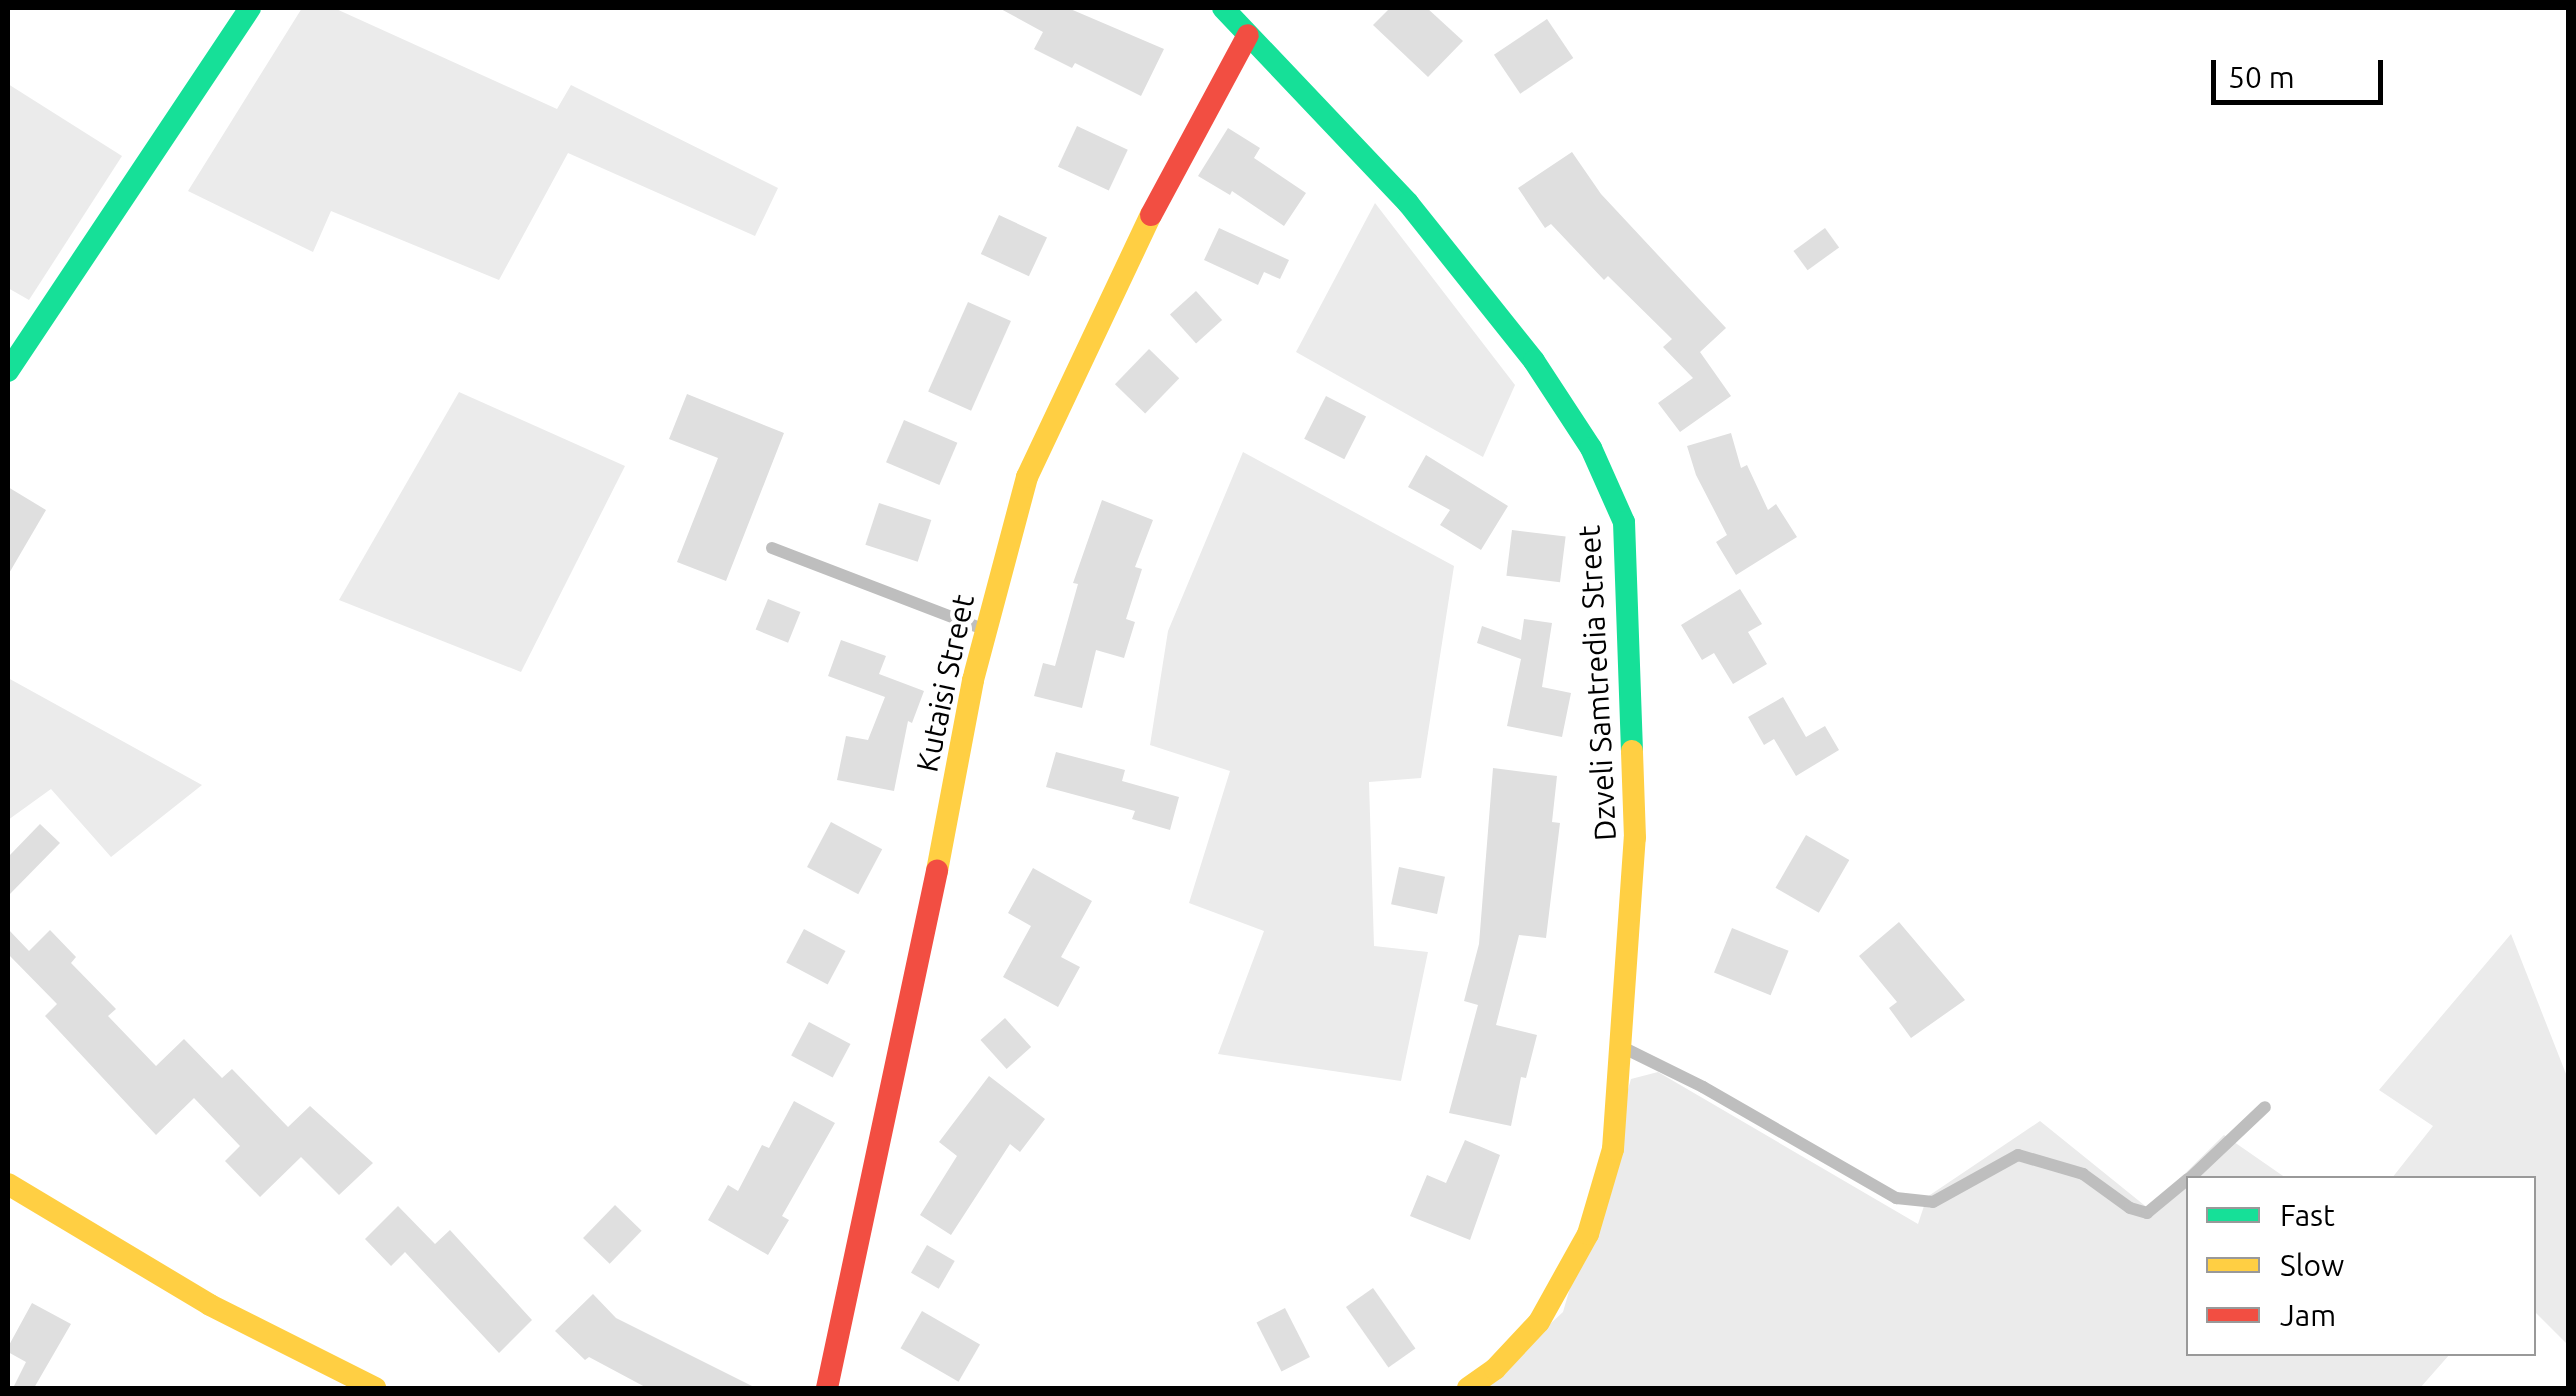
<!DOCTYPE html>
<html>
<head>
<meta charset="utf-8">
<style>
	body { margin:0 }
	#map { position:relative; width:2576px; height:1396px; overflow:hidden; background:#fff; font-family:Ubuntu,sans-serif }
	div>[style] { position:absolute }
	.green>* { inset:0; background:#ebebeb }
	.building>* { inset:0; background:#dfdfdf; transform-origin:0 0 }
	.lane>* { height:12px; margin:-6px; padding:0 6px; transform-origin:6px; border-radius:6px; background:#bebebe }
	.fast>* { height:22px; margin:-11px; padding:0 11px; transform-origin:11px; border-radius:11px; background:#16e098 }
	.slow>* { height:22px; margin:-11px; padding:0 11px; transform-origin:11px; border-radius:11px; background:#ffcf43 }
	.jam>* { height:22px; margin:-11px; padding:0 11px; transform-origin:11px; border-radius:11px; background:#f24e42 }
	span { translate:-50% -50%; white-space:nowrap; text-align:center; line-height:1.15; -webkit-text-stroke:9px #fff; paint-order:stroke }
	.street-label { font-size:30px; color:#000 }
	.frame { position:absolute; inset:0; border:10px solid #000; pointer-events:none }
	.legend { position:absolute; left:2186px; top:1176px; width:350px; height:180px; box-sizing:border-box; background:#fff; border:2px solid #999; margin:0; padding:12px 18px; list-style:none; font-size:30px; color:#000 }
	.legend li { display:flex; align-items:center; gap:20px; height:50px }
	.legend b { width:50px; border:2px solid #999 }
	.scale { position:absolute; left:2211px; top:60px; width:172px; height:45px; box-sizing:border-box; border:5px solid #000; border-top:0; padding-left:12px; font-size:30px; line-height:35px; white-space:nowrap; color:#000; -webkit-text-stroke:8px #fff; paint-order:stroke }
</style>
</head>
<body>
<div id="map">
	<div class="green">
		<div style="clip-path:polygon(302px 8px,334px 8px,557px 109px,571px 85px,778px 188px,755px 236px,568px 153px,499px 280px,331px 211px,313px 252px,188px 191px)"></div>
		<div style="clip-path:polygon(8px 84px,122px 156px,29px 300px,8px 288px)"></div>
		<div style="clip-path:polygon(1375px 203px,1515px 385px,1483px 457px,1296px 352px)"></div>
		<div style="clip-path:polygon(459px 392px,625px 466px,521px 672px,339px 600px)"></div>
		<div style="clip-path:polygon(1243px 452px,1454px 566px,1421px 778px,1369px 782px,1374px 946px,1428px 952px,1401px 1081px,1218px 1054px,1264px 931px,1189px 903px,1230px 771px,1150px 745px,1168px 631px)"></div>
		<div style="clip-path:polygon(8px 678px,202px 785px,111px 857px,51px 789px,8px 820px)"></div>
		<div style="clip-path:polygon(2511px 934px,2568px 1079px,2568px 1345px,2534px 1311px,2534px 1178px,2392px 1178px,2433px 1126px,2379px 1090px)"></div>
		<div style="clip-path:polygon(1658px 1072px,1918px 1224px,1927px 1197px,2040px 1121px,2149px 1209px,2224px 1135px,2286px 1178px,2188px 1178px,2188px 1354px,2450px 1354px,2420px 1388px,1481px 1388px,1563px 1312px,1631px 1079px)"></div>
	</div>
	<div class="building">
		<div style="clip-path:polygon(999px 8px,1068px 8px,1164px 49px,1141px 96px,1075px 63px,1072px 68px,1034px 49px,1043px 32px)"></div>
		<div style="clip-path:polygon(1390px 8px,1427px 8px,1463px 41px,1428px 77px,1373px 25px)"></div>
		<div style="left:1547px;top:19px;width:47px;height:64px;rotate:56deg"></div>
		<div style="left:1077px;top:126px;width:56px;height:45px;rotate:25deg"></div>
		<div style="clip-path:polygon(1228px 128px,1260px 148px,1254px 158px,1306px 193px,1284px 226px,1232px 191px,1230px 195px,1198px 176px)"></div>
		<div style="clip-path:polygon(1572px 152px,1601px 194px,1726px 328px,1700px 352px,1731px 396px,1680px 432px,1658px 403px,1693px 378px,1663px 347px,1672px 339px,1608px 276px,1604px 280px,1551px 224px,1545px 228px,1518px 188px)"></div>
		<div style="left:999px;top:215px;width:53px;height:43px;rotate:25deg"></div>
		<div style="clip-path:polygon(1219px 228px,1289px 260px,1280px 279px,1264px 272px,1258px 285px,1204px 260px)"></div>
		<div style="left:1825px;top:228px;width:24px;height:39px;rotate:54deg"></div>
		<div style="left:1196px;top:291px;width:39px;height:35px;rotate:48deg"></div>
		<div style="left:968px;top:302px;width:47px;height:98px;rotate:24deg"></div>
		<div style="left:1149px;top:349px;width:42px;height:49px;rotate:44deg"></div>
		<div style="clip-path:polygon(687px 394px,784px 433px,726px 581px,677px 562px,718px 458px,669px 439px)"></div>
		<div style="left:1326px;top:396px;width:45px;height:48px;rotate:27deg"></div>
		<div style="left:904px;top:420px;width:58px;height:46px;rotate:23deg"></div>
		<div style="clip-path:polygon(1731px 433px,1741px 468px,1747px 465px,1768px 510px,1776px 504px,1797px 537px,1736px 575px,1716px 542px,1727px 535px,1696px 475px,1687px 446px)"></div>
		<div style="clip-path:polygon(1426px 455px,1508px 506px,1481px 550px,1440px 525px,1450px 510px,1408px 487px)"></div>
		<div style="clip-path:polygon(8px 487px,46px 510px,8px 575px)"></div>
		<div style="clip-path:polygon(1102px 500px,1153px 520px,1135px 567px,1142px 569px,1126px 619px,1135px 622px,1124px 658px,1096px 650px,1082px 708px,1034px 696px,1043px 663px,1055px 666px,1078px 584px,1073px 583px)"></div>
		<div style="left:879px;top:503px;width:55px;height:44px;rotate:18deg"></div>
		<div style="left:1512px;top:530px;width:54px;height:46px;rotate:7deg"></div>
		<div style="clip-path:polygon(1740px 589px,1762px 624px,1748px 632px,1767px 664px,1733px 684px,1714px 653px,1702px 660px,1681px 625px)"></div>
		<div style="left:768px;top:599px;width:35px;height:33px;rotate:22deg"></div>
		<div style="clip-path:polygon(1524px 619px,1552px 623px,1542px 687px,1571px 693px,1562px 737px,1507px 726px,1521px 659px,1477px 643px,1482px 626px,1521px 640px)"></div>
		<div style="clip-path:polygon(841px 640px,886px 656px,879px 674px,924px 691px,912px 723px,908px 721px,894px 791px,837px 780px,846px 736px,868px 740px,885px 697px,828px 676px)"></div>
		<div style="clip-path:polygon(1783px 697px,1806px 737px,1825px 726px,1839px 750px,1796px 776px,1774px 739px,1764px 745px,1748px 717px)"></div>
		<div style="clip-path:polygon(1056px 752px,1125px 770px,1122px 781px,1179px 797px,1170px 830px,1132px 819px,1135px 811px,1046px 787px)"></div>
		<div style="clip-path:polygon(1493px 768px,1557px 776px,1552px 822px,1560px 823px,1546px 938px,1519px 935px,1496px 1025px,1537px 1035px,1526px 1078px,1521px 1077px,1511px 1126px,1449px 1113px,1478px 1005px,1464px 1001px,1479px 944px)"></div>
		<div style="left:831px;top:822px;width:58px;height:51px;rotate:28deg"></div>
		<div style="clip-path:polygon(40px 824px,60px 843px,8px 896px,8px 857px)"></div>
		<div style="left:1806px;top:835px;width:50px;height:61px;rotate:30deg"></div>
		<div style="left:1399px;top:867px;width:47px;height:38px;rotate:12deg"></div>
		<div style="clip-path:polygon(1033px 868px,1092px 901px,1061px 957px,1080px 967px,1058px 1007px,1003px 977px,1031px 926px,1008px 913px)"></div>
		<div style="clip-path:polygon(1899px 922px,1965px 1000px,1911px 1038px,1889px 1008px,1897px 1002px,1859px 956px)"></div>
		<div style="left:1732px;top:928px;width:61px;height:48px;rotate:22deg"></div>
		<div style="clip-path:polygon(8px 929px,29px 951px,50px 930px,76px 957px,71px 963px,116px 1009px,108px 1016px,156px 1066px,184px 1039px,222px 1078px,232px 1069px,288px 1127px,310px 1106px,373px 1163px,339px 1195px,301px 1157px,260px 1197px,225px 1161px,240px 1146px,194px 1098px,156px 1135px,45px 1016px,57px 1004px,8px 954px)"></div>
		<div style="left:804px;top:929px;width:47px;height:38px;rotate:28deg"></div>
		<div style="left:1005px;top:1018px;width:39px;height:33px;rotate:48deg"></div>
		<div style="left:809px;top:1022px;width:47px;height:38px;rotate:28deg"></div>
		<div style="clip-path:polygon(989px 1076px,1045px 1119px,1020px 1152px,1010px 1144px,951px 1235px,920px 1215px,957px 1156px,939px 1142px)"></div>
		<div style="clip-path:polygon(794px 1101px,835px 1123px,782px 1216px,789px 1220px,768px 1255px,708px 1220px,728px 1185px,738px 1191px,762px 1145px,769px 1148px)"></div>
		<div style="clip-path:polygon(1465px 1140px,1500px 1155px,1470px 1240px,1410px 1216px,1427px 1175px,1446px 1183px)"></div>
		<div style="left:615px;top:1205px;width:37px;height:46px;rotate:44deg"></div>
		<div style="clip-path:polygon(398px 1206px,435px 1244px,450px 1230px,532px 1320px,499px 1353px,405px 1252px,391px 1266px,365px 1239px)"></div>
		<div style="left:927px;top:1245px;width:32px;height:32px;rotate:30deg"></div>
		<div style="left:1373px;top:1288px;width:74px;height:33px;rotate:55deg"></div>
		<div style="clip-path:polygon(593px 1294px,616px 1318px,756px 1388px,647px 1388px,589px 1357px,585px 1360px,555px 1331px)"></div>
		<div style="clip-path:polygon(32px 1303px,71px 1324px,34px 1388px,13px 1388px,26px 1362px,8px 1352px,8px 1347px)"></div>
		<div style="left:1285px;top:1308px;width:55px;height:32px;rotate:63deg"></div>
		<div style="left:922px;top:1311px;width:67px;height:43px;rotate:30deg"></div>
	</div>
	<div class="lane">
		<div style="left:772px;top:548px;width:226px;rotate:21deg"></div>
		<div style="left:1624px;top:1048px;width:88px;rotate:26.3deg"></div>
		<div style="left:1703px;top:1087px;width:223px;rotate:29.9deg"></div>
		<div style="left:1896px;top:1198px;width:37px;rotate:6deg"></div>
		<div style="left:1933px;top:1202px;width:97px;rotate:-28.9deg"></div>
		<div style="left:2018px;top:1155px;width:68px;rotate:16.3deg"></div>
		<div style="left:2083px;top:1174px;width:58px;rotate:35.9deg"></div>
		<div style="left:2130px;top:1208px;width:18px;rotate:16deg"></div>
		<div style="left:2147px;top:1213px;width:53px;rotate:-39.7deg"></div>
		<div style="left:2190px;top:1178px;width:103px;rotate:-43.4deg"></div>
	</div>
	<div class="fast">
		<div style="left:1223px;top:8px;width:269px;rotate:46.5deg"></div>
		<div style="left:1408px;top:203px;width:202px;rotate:51.4deg"></div>
		<div style="left:1534px;top:361px;width:104px;rotate:56.8deg"></div>
		<div style="left:1591px;top:448px;width:81px;rotate:66deg"></div>
		<div style="left:1624px;top:522px;width:229px;rotate:88deg"></div>
		<div style="left:8px;top:371px;width:436px;rotate:-56.3deg"></div>
	</div>
	<div class="slow">
		<div style="left:937px;top:871px;width:194px;rotate:-79.3deg"></div>
		<div style="left:973px;top:680px;width:210px;rotate:-75.1deg"></div>
		<div style="left:1027px;top:477px;width:290px;rotate:-64.7deg"></div>
		<div style="left:8px;top:1184px;width:235px;rotate:30.9deg"></div>
		<div style="left:210px;top:1305px;width:185px;rotate:26.7deg"></div>
		<div style="left:1468px;top:1388px;width:33px;rotate:-35deg"></div>
		<div style="left:1495px;top:1369px;width:64px;rotate:-46.9deg"></div>
		<div style="left:1539px;top:1322px;width:101px;rotate:-60.9deg"></div>
		<div style="left:1588px;top:1234px;width:89px;rotate:-73.6deg"></div>
		<div style="left:1613px;top:1149px;width:312px;rotate:-86deg"></div>
		<div style="left:1635px;top:838px;width:87px;rotate:-92deg"></div>
	</div>
	<div class="jam">
		<div style="left:1151px;top:215px;width:204px;rotate:-61.7deg"></div>
		<div style="left:827px;top:1388px;width:529px;rotate:-77.99deg"></div>
	</div>
	<div class="street-label">
		<span style="left:945px;top:683px;rotate:-78deg">Kutaisi Street</span>
		<span style="left:1597px;top:683px;rotate:-93deg">Dzveli Samtredia Street</span>
	</div>
	<div class="frame"></div>
	<ul class="legend">
	<li><b style="height:12px;background:#16e098"></b>Fast</li>
	<li><b style="height:12px;background:#ffcf43"></b>Slow</li>
	<li><b style="height:12px;background:#f24e42"></b>Jam</li>
	</ul>
	<div class="scale">50 m</div>
</div>
</body>
</html>
